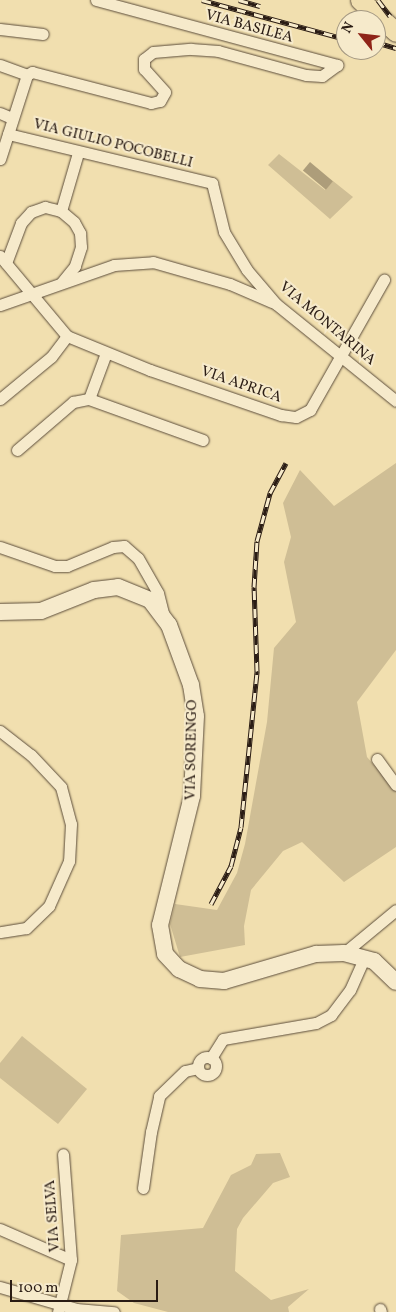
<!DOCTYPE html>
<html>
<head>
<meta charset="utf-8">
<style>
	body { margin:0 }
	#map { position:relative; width:396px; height:1312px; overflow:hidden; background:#f1dfaf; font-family:Vollkorn,serif }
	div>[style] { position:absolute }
	.green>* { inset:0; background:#cfbe95 }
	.water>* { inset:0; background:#ad9d7a; transform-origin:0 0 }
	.roads { filter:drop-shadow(0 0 1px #5c4d3b) drop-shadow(0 0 1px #5c4d3b) }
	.street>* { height:11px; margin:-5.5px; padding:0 5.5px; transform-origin:5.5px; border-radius:5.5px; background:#f6eacb }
	.street>.ring { margin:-5.5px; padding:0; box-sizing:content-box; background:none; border:11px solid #f6eacb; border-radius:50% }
	.secondary>* { height:16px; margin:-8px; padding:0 8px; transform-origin:8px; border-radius:8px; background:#f6eacb }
	.primary>* { height:19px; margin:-9.5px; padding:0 9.5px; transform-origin:9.5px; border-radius:9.5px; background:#f1dfaf }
	.rail>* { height:5px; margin-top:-2.5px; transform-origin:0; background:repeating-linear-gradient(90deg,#f6eacb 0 9px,#2a1c14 0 18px); box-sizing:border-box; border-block:1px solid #2a1c14 }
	span { translate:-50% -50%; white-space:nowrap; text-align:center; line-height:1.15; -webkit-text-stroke:4px #f6eacb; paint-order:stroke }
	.street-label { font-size:15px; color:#2a1c14 }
	.north { position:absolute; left:336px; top:10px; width:50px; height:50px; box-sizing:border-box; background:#f6eacb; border:1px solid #a49882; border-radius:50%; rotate:299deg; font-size:14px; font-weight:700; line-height:20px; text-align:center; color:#2a1c14 }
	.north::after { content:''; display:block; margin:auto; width:18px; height:22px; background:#8f2418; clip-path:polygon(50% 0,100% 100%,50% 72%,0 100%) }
	.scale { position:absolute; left:10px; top:1280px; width:148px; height:22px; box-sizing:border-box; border:2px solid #2a1c14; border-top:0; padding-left:6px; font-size:15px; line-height:18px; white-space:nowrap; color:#2a1c14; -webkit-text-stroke:4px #f6eacb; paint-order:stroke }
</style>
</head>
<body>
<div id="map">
	<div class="green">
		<div style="clip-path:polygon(279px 154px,325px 190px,333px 181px,353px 197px,330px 219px,268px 165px)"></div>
		<div style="clip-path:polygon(396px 463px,396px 650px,357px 702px,367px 757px,396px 791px,396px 847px,344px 882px,302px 842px,283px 851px,251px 890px,244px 926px,245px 945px,180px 957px,170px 924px,175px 904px,217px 910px,237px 873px,245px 844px,267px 722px,274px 648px,296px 622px,284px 562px,291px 537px,283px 503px,300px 470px,334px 506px)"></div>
		<div style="clip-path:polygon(22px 1036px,87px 1089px,58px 1124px,0 1078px,0 1063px)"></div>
		<div style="clip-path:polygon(280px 1153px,290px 1177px,273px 1183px,243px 1218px,237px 1229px,235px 1271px,271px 1300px,309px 1289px,288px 1307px,289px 1312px,168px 1312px,134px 1303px,117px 1291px,121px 1235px,203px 1228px,231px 1175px,251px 1165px,256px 1154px)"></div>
	</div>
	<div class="water">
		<div style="left:310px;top:162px;width:30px;height:11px;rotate:40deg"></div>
	</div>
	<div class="roads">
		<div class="street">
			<div style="left:96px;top:0;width:250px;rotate:15.1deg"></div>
			<div style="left:0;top:29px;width:43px;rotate:6.6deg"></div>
			<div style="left:0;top:65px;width:29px;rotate:20deg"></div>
			<div style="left:0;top:113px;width:13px;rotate:23deg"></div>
			<div style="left:8px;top:134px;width:210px;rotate:13.5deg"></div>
			<div style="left:212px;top:183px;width:50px;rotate:76.2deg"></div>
			<div style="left:224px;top:232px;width:44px;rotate:58.8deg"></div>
			<div style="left:247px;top:270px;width:45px;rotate:49.5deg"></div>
			<div style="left:276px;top:304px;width:154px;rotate:38.9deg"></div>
			<div style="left:0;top:159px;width:88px;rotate:-72.2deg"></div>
			<div style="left:27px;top:75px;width:6px;rotate:-31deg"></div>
			<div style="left:32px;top:72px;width:123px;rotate:14.6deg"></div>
			<div style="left:151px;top:103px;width:9px;rotate:-13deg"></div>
			<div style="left:160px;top:101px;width:10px;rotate:-61deg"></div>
			<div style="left:165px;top:92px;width:31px;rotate:-132deg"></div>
			<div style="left:144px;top:69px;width:10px;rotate:-90deg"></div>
			<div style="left:144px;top:59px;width:11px;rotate:-38deg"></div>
			<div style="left:153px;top:52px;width:38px;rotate:-5deg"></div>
			<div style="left:191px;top:49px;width:27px;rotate:4deg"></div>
			<div style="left:218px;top:51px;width:91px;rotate:15.3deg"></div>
			<div style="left:306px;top:75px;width:16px;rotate:4deg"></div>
			<div style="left:322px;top:76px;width:19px;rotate:-36deg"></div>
			<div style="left:61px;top:211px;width:60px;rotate:-73.7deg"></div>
			<div style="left:0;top:256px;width:104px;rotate:50.1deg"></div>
			<div style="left:67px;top:336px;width:26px;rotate:127deg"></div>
			<div style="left:51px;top:357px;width:66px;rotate:140.5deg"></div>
			<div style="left:6px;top:263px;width:43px;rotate:-69.4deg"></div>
			<div style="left:21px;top:223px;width:15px;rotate:-48deg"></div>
			<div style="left:31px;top:212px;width:15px;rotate:-20deg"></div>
			<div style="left:45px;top:207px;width:16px;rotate:14deg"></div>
			<div style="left:61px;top:211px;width:17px;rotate:40deg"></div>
			<div style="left:74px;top:222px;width:13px;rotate:61deg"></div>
			<div style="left:80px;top:233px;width:14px;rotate:86deg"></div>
			<div style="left:81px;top:247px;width:20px;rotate:108deg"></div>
			<div style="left:75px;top:266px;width:21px;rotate:129deg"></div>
			<div style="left:0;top:305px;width:121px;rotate:-19.3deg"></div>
			<div style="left:114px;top:265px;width:39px;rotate:-4deg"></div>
			<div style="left:153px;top:262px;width:80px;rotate:15.9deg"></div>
			<div style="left:230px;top:284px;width:46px;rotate:23.2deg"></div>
			<div style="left:67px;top:336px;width:90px;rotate:22.3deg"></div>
			<div style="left:150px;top:370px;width:139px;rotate:19deg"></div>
			<div style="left:281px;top:415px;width:15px;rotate:8deg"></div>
			<div style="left:296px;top:417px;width:16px;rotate:-27deg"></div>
			<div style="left:310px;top:410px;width:150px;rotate:-60.4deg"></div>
			<div style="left:106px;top:353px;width:49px;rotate:110.3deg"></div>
			<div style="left:89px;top:399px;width:121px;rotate:19.8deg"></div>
			<div style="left:17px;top:450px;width:74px;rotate:-40.6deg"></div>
			<div style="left:73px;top:402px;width:16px;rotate:-11deg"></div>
			<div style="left:0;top:547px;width:58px;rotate:19.1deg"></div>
			<div style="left:55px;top:566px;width:12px"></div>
			<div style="left:67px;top:566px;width:50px;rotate:-22.4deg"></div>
			<div style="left:113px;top:547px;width:11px;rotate:-5deg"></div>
			<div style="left:124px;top:546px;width:18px;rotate:41deg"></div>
			<div style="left:138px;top:558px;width:40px;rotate:60.3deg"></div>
			<div style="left:158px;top:593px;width:21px;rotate:76deg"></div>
			<div style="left:0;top:731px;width:39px;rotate:38deg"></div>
			<div style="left:31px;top:755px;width:44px;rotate:46.8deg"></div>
			<div style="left:61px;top:787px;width:38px;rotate:75deg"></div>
			<div style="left:71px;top:824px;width:37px;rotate:93deg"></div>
			<div style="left:69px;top:861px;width:49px;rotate:114deg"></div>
			<div style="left:49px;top:906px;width:32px;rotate:136deg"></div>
			<div style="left:26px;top:928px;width:26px;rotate:171deg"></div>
			<div style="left:377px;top:759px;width:32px;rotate:54deg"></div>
			<div style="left:344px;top:953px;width:67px;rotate:-39.6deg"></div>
			<div class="ring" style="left:198px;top:1057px;width:7px;height:7px"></div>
			<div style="left:211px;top:1058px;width:22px;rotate:-58deg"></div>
			<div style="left:223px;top:1039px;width:94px;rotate:-9.8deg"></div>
			<div style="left:316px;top:1023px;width:17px;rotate:-28deg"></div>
			<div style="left:331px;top:1015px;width:31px;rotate:-53deg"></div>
			<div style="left:350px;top:990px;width:36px;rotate:-66deg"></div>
			<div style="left:143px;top:1188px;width:57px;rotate:-81.9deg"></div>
			<div style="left:151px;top:1132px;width:37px;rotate:-77deg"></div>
			<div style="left:159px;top:1096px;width:36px;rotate:-44deg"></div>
			<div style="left:185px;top:1071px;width:13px;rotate:-13deg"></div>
			<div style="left:0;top:1229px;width:77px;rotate:23.6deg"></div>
			<div style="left:0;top:1287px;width:79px;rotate:16.1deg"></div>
			<div style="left:76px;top:1309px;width:38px;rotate:5deg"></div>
			<div style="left:380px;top:1309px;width:3px;rotate:72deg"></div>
			<div style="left:58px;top:1312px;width:54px;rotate:-76deg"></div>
			<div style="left:71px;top:1260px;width:106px;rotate:-94.3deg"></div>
		</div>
		<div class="secondary">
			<div style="left:0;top:612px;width:41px;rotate:-1.4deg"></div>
			<div style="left:41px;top:611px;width:57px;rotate:-21.6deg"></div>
			<div style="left:94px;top:590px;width:24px;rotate:-7deg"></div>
			<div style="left:118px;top:587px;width:35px;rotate:22deg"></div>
			<div style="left:150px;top:600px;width:31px;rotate:53deg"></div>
			<div style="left:169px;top:625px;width:64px;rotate:69.9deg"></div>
			<div style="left:191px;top:685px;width:31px;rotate:81deg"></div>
			<div style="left:196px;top:716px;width:80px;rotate:92.9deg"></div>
			<div style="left:192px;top:796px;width:133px;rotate:103.9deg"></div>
			<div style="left:160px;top:925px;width:29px;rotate:80deg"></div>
			<div style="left:165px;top:954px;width:21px;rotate:47deg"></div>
			<div style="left:179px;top:969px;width:23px;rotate:25deg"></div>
			<div style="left:200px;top:979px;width:24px;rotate:5deg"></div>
			<div style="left:224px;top:981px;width:96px;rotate:-16.4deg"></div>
			<div style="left:316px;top:954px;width:28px;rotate:-2deg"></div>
			<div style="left:344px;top:953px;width:31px;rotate:15deg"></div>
			<div style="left:374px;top:961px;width:30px;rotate:44deg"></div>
		</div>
		<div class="primary">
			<div style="left:360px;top:0;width:48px;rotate:41.6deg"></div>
		</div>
	</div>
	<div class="rail">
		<div style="left:202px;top:0;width:149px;rotate:15.2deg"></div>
		<div style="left:239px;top:0;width:22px;rotate:16deg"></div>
		<div style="left:378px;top:0;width:20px;rotate:53deg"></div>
		<div style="left:376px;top:42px;width:21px;rotate:17deg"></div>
		<div style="left:211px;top:904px;width:43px;rotate:-62.2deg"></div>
		<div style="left:231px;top:866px;width:40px;rotate:-75.6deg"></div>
		<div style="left:241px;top:827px;width:157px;rotate:-84.1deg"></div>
		<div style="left:257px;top:671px;width:84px;rotate:-92deg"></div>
		<div style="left:254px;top:587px;width:46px;rotate:-86.3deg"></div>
		<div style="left:257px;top:541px;width:50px;rotate:-74.8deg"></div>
		<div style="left:270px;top:493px;width:34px;rotate:-62deg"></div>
	</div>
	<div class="street-label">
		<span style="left:249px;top:27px;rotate:15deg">VIA BASILEA</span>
		<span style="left:113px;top:144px;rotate:14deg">VIA GIULIO POCOBELLI</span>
		<span style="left:327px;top:324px;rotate:40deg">VIA MONTARINA</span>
		<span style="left:241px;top:385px;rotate:19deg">VIA APRICA</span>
		<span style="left:192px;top:750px;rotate:-89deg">VIA SORENGO</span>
		<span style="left:53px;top:1216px;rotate:-94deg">VIA SELVA</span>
	</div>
	<div class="north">N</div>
	<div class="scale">100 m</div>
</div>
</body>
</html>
